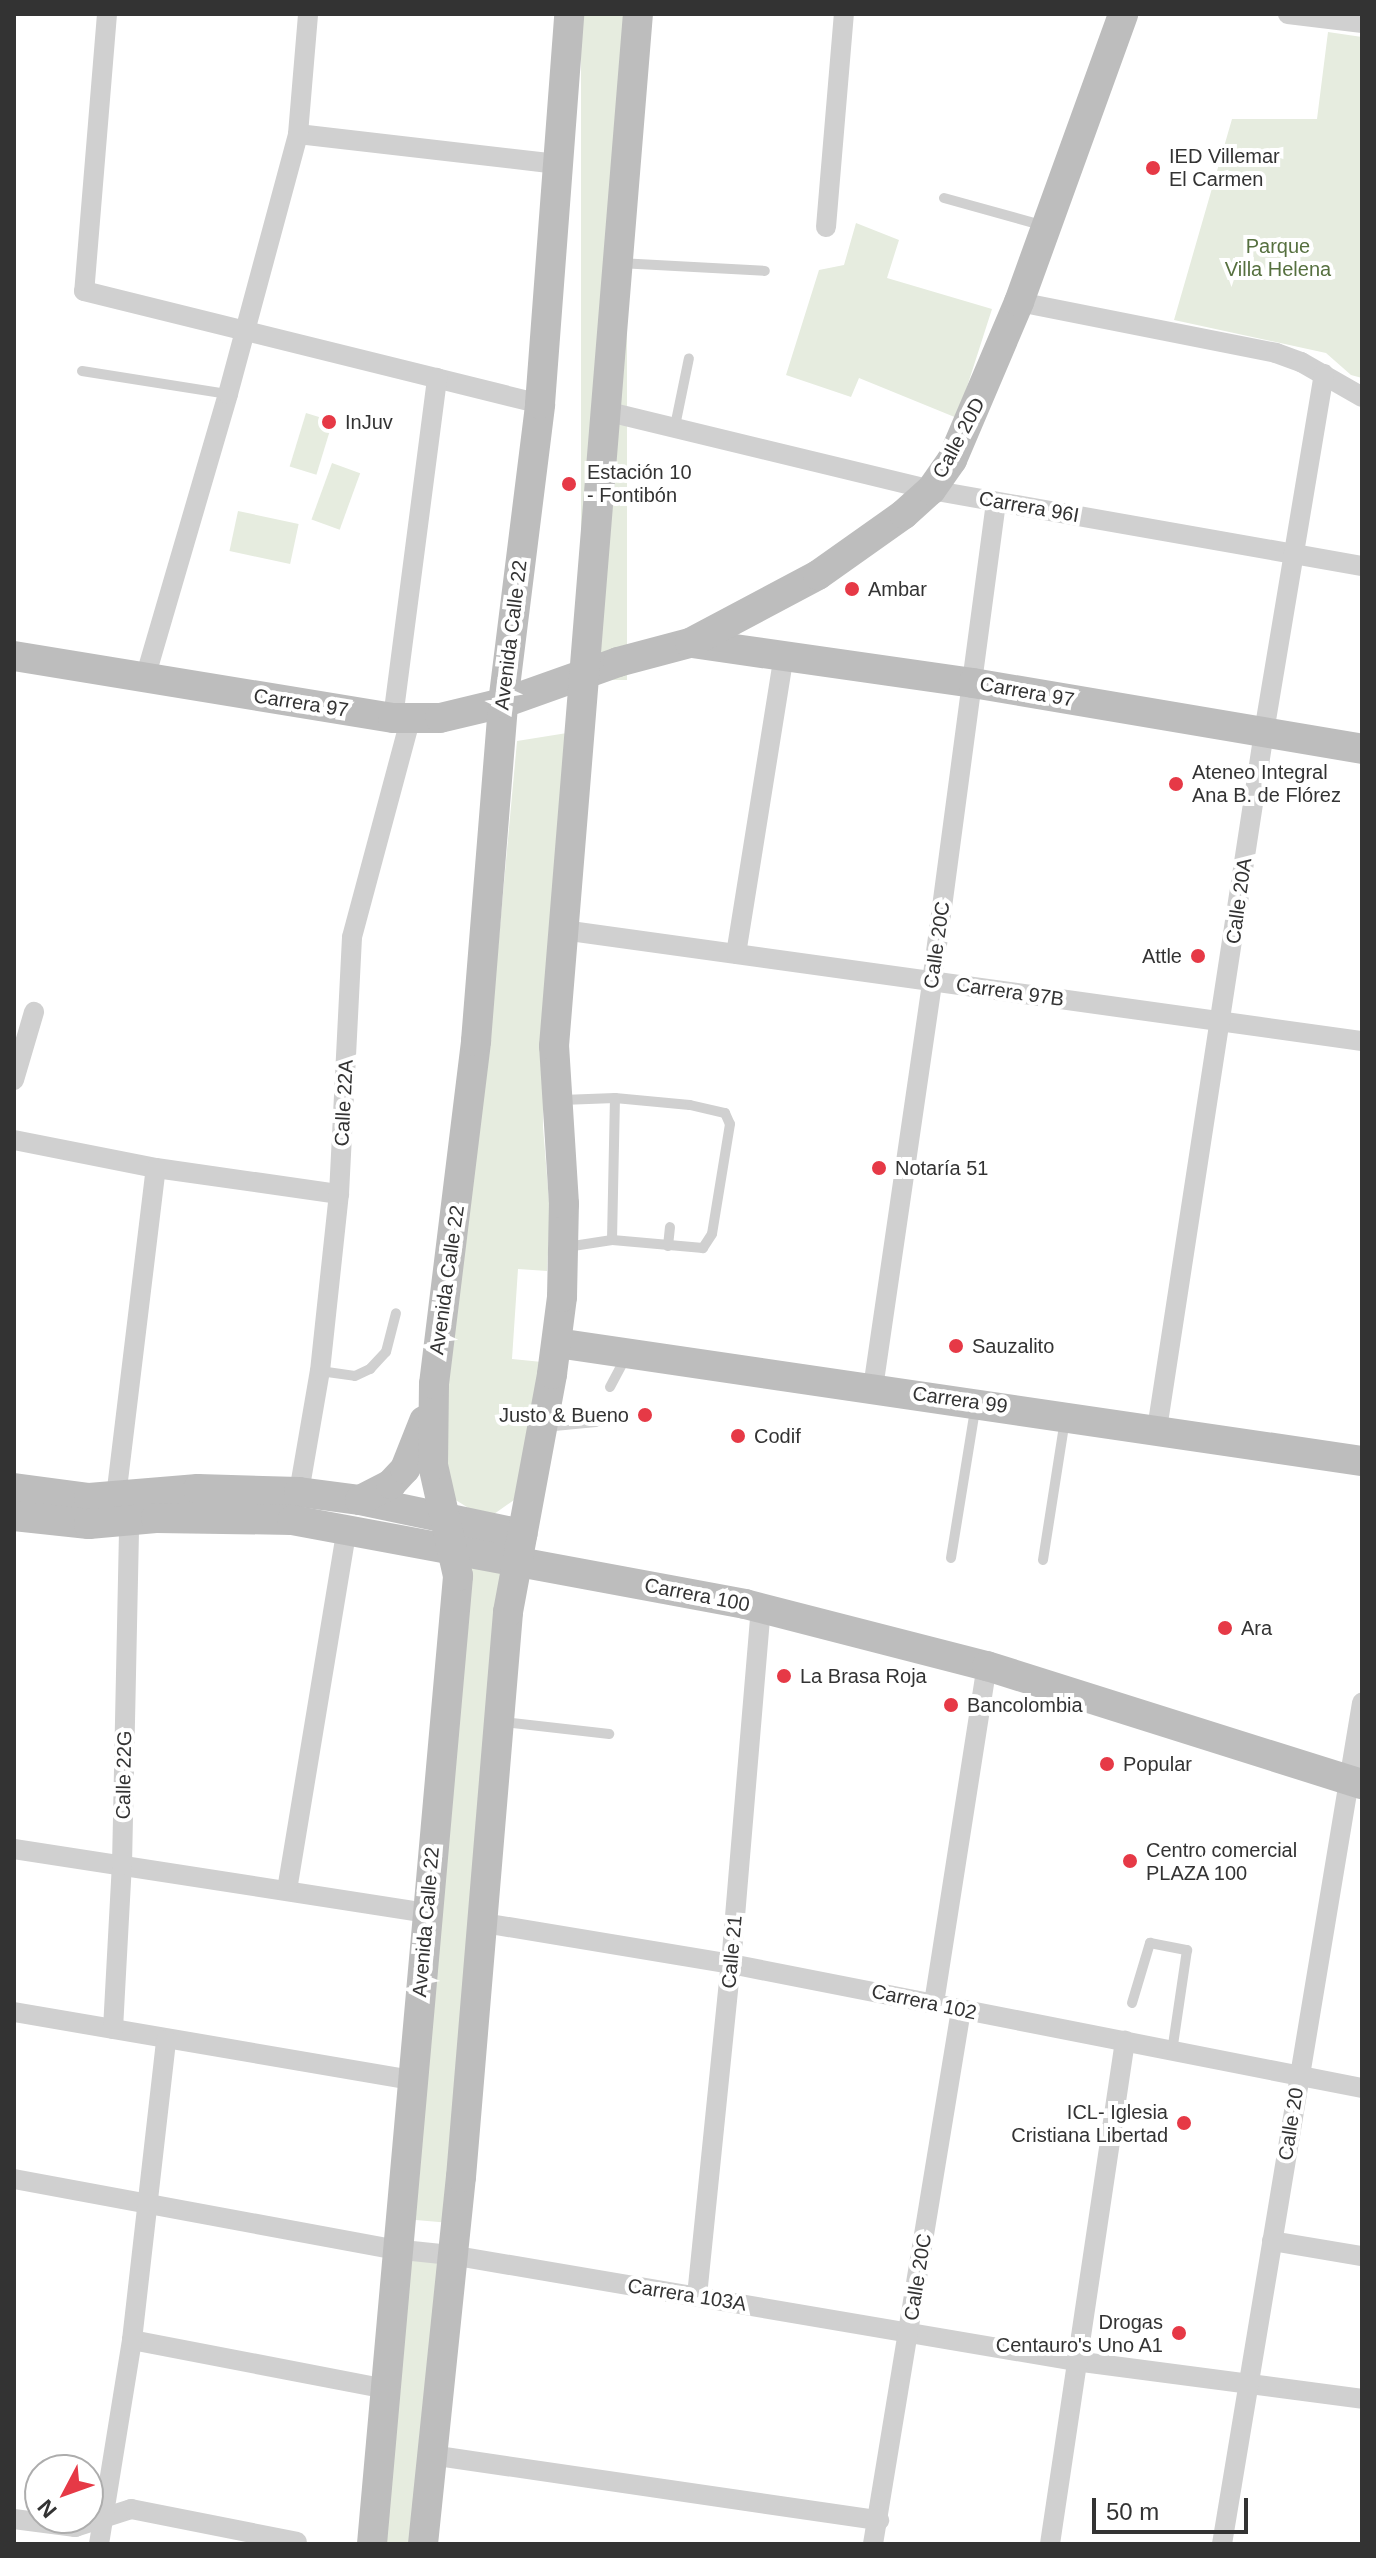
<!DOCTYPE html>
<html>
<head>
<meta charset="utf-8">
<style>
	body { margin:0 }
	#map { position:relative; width:1376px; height:2558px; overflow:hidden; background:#fff; font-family:Arial,sans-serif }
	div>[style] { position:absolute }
	.green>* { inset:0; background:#e6ecdf; transform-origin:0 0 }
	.lane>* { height:10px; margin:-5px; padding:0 5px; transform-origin:5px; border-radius:5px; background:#d0d0d0 }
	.street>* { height:20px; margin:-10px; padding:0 10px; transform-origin:10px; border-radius:10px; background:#d0d0d0 }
	.secondary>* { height:30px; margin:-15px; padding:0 15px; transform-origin:15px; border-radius:15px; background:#bdbdbd }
	.dots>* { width:22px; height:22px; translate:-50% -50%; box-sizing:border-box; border:4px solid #fff; border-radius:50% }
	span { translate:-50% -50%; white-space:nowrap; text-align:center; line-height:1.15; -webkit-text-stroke:8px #fff; paint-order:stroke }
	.poi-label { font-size:20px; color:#333 }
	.left { translate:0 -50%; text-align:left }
	.right { translate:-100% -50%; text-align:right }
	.park-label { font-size:20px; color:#56703f }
	.street-label { font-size:20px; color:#333 }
	.frame { position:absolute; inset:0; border:16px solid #333; pointer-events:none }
	.north { position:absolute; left:24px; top:2454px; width:80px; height:80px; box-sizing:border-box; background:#fff; border:2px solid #adadad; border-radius:50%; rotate:229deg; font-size:22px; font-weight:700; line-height:32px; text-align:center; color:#333 }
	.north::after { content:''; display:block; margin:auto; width:28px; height:36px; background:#e63946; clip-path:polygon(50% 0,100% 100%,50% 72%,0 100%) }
	.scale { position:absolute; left:1092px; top:2498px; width:156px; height:36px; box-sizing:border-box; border:4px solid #333; border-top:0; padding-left:10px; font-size:24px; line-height:28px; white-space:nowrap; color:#333; -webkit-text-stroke:6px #fff; paint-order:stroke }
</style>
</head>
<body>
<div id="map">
	<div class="green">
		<div style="left:581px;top:14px;width:46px;height:666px"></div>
		<div style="clip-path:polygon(1328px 32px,1362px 37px,1362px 378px,1351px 375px,1326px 353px,1174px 320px,1232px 119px,1317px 119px)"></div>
		<div style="clip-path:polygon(856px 223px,899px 240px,887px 278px,992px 309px,957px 418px,859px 378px,851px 397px,786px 375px,819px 270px,844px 265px)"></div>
		<div style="left:306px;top:413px;width:28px;height:56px;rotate:17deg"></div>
		<div style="left:332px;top:463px;width:30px;height:60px;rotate:20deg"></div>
		<div style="left:238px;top:511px;width:62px;height:41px;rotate:12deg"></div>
		<div style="clip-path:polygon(567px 733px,543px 1028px,543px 1127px,550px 1213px,547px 1271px,518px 1269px,512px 1359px,542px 1362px,514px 1500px,494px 1514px,475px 1512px,454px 1499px,441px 1427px,493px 1002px,517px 741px)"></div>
		<div style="left:467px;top:1567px;width:35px;height:655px;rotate:5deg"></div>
		<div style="clip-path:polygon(406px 2257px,442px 2262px,413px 2544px,382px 2544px)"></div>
	</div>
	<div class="lane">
		<div style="left:944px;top:198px;width:105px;rotate:15.5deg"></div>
		<div style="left:619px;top:263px;width:146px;rotate:3.1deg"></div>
		<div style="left:82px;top:371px;width:148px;rotate:9deg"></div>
		<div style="left:675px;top:426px;width:69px;rotate:-78.4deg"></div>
		<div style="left:562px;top:1100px;width:53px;rotate:-2.2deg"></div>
		<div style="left:615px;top:1098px;width:75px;rotate:5.3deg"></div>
		<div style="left:690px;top:1105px;width:36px;rotate:13deg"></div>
		<div style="left:725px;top:1113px;width:12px;rotate:66deg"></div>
		<div style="left:730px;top:1124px;width:111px;rotate:99.3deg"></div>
		<div style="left:712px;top:1234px;width:17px;rotate:123deg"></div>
		<div style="left:703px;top:1248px;width:91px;rotate:-175deg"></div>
		<div style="left:612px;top:1240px;width:46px;rotate:171.2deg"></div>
		<div style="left:612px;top:1240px;width:142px;rotate:-88.8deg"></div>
		<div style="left:668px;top:1246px;width:19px;rotate:-84deg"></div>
		<div style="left:320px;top:1371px;width:35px;rotate:8deg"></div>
		<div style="left:355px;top:1376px;width:17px;rotate:-25deg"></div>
		<div style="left:370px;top:1369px;width:23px;rotate:-47deg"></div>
		<div style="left:386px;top:1352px;width:40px;rotate:-75.6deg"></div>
		<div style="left:610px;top:1387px;width:34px;rotate:-62deg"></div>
		<div style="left:544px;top:1427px;width:52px;rotate:-5.5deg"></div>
		<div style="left:951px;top:1558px;width:151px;rotate:-80.8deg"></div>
		<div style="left:1043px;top:1560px;width:142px;rotate:-81.1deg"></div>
		<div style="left:504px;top:1722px;width:106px;rotate:6.5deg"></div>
		<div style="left:1132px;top:2003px;width:63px;rotate:-73.3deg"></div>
		<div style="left:1150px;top:1943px;width:38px;rotate:11deg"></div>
		<div style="left:1187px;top:1950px;width:102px;rotate:98.4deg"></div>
	</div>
	<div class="street">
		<div style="left:107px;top:14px;width:278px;rotate:94.7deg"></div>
		<div style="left:84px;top:291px;width:470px;rotate:13.9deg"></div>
		<div style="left:1288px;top:14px;width:75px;rotate:6.9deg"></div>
		<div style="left:298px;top:134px;width:261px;rotate:6.6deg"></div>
		<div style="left:826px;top:227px;width:214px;rotate:-85.2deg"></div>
		<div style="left:1019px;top:302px;width:262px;rotate:11.2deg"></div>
		<div style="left:1276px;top:353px;width:27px;rotate:20deg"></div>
		<div style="left:1301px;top:362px;width:70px;rotate:29.8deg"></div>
		<div style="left:605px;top:411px;width:335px;rotate:13.6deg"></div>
		<div style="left:931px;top:490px;width:438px;rotate:10deg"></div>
		<div style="left:145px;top:678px;width:296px;rotate:-73.7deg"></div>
		<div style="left:228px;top:394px;width:269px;rotate:-74.9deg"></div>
		<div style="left:298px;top:134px;width:120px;rotate:-85.2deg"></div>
		<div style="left:393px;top:718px;width:343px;rotate:-82.6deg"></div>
		<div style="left:563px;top:930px;width:807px;rotate:7.91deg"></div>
		<div style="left:736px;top:954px;width:303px;rotate:-80.9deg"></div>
		<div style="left:14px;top:1080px;width:71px;rotate:-73.6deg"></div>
		<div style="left:14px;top:1140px;width:145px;rotate:11.2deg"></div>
		<div style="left:156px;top:1168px;width:185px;rotate:8.1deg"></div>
		<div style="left:873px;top:1388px;width:410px;rotate:-81.7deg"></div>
		<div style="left:932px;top:982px;width:484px;rotate:-82.4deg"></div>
		<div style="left:1157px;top:1429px;width:705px;rotate:-81.27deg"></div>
		<div style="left:1264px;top:732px;width:363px;rotate:-80.5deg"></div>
		<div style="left:299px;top:1492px;width:123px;rotate:-80.2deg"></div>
		<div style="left:320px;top:1371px;width:178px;rotate:-83.9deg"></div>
		<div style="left:339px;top:1194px;width:257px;rotate:-87.1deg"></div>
		<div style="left:352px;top:937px;width:225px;rotate:-75deg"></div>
		<div style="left:116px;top:1497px;width:331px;rotate:-83.1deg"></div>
		<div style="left:14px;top:1849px;width:417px;rotate:8.8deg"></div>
		<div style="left:287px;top:1890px;width:368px;rotate:-80.6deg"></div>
		<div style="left:484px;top:1923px;width:250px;rotate:9.4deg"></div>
		<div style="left:731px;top:1964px;width:643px;rotate:11.12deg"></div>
		<div style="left:934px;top:2003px;width:341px;rotate:-81.1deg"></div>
		<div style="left:14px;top:2012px;width:404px;rotate:9.7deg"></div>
		<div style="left:113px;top:2029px;width:164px;rotate:-86.9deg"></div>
		<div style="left:122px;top:1865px;width:345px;rotate:-88.8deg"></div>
		<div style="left:14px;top:2179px;width:385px;rotate:10.5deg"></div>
		<div style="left:393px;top:2249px;width:58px;rotate:5.9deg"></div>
		<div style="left:451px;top:2255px;width:633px;rotate:9.64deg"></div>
		<div style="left:1075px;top:2361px;width:290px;rotate:7.5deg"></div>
		<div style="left:1272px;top:2241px;width:91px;rotate:9.5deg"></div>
		<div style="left:697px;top:2296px;width:334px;rotate:-84.2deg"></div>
		<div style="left:731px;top:1964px;width:357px;rotate:-85.2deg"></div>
		<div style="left:132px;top:2340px;width:259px;rotate:10.9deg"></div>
		<div style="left:431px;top:2455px;width:453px;rotate:8.3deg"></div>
		<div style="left:14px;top:2519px;width:62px;rotate:7.5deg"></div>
		<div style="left:75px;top:2527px;width:59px;rotate:-17.8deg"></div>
		<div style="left:131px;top:2509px;width:169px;rotate:11.2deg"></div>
		<div style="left:99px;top:2544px;width:207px;rotate:-80.8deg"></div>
		<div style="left:132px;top:2340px;width:302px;rotate:-83.5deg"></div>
		<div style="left:873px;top:2544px;width:541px;rotate:-80.64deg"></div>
		<div style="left:1050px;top:2544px;width:509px;rotate:-81.52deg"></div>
		<div style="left:1222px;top:2544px;width:853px;rotate:-80.55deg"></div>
	</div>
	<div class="secondary">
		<div style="left:692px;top:643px;width:284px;rotate:8.1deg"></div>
		<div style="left:973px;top:683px;width:395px;rotate:9.6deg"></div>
		<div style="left:14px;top:656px;width:384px;rotate:9.3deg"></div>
		<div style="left:393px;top:718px;width:47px"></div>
		<div style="left:440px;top:718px;width:65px;rotate:-13.4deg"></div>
		<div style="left:503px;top:703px;width:122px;rotate:-19.6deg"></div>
		<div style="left:618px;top:662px;width:74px;rotate:-14.8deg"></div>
		<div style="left:690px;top:643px;width:145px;rotate:-28deg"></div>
		<div style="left:818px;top:575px;width:105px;rotate:-35.3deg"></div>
		<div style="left:904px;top:514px;width:36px;rotate:-42deg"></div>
		<div style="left:931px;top:490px;width:37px;rotate:-55deg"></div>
		<div style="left:952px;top:460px;width:172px;rotate:-67deg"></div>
		<div style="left:1019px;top:302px;width:306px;rotate:-70.1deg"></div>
		<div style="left:557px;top:1343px;width:814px;rotate:8.34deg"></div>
		<div style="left:14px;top:1488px;width:76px;rotate:7.6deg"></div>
		<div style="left:89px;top:1498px;width:109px;rotate:-4.7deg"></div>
		<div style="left:198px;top:1489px;width:101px;rotate:1.7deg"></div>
		<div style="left:299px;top:1492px;width:62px;rotate:7.5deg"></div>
		<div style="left:360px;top:1500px;width:166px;rotate:11.9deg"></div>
		<div style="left:360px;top:1500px;width:35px;rotate:-27deg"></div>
		<div style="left:391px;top:1484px;width:21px;rotate:-47deg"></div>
		<div style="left:405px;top:1469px;width:52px;rotate:-68.4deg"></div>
		<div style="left:14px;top:1516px;width:75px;rotate:6.1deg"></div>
		<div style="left:89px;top:1524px;width:67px;rotate:-5.1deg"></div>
		<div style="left:156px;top:1518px;width:136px;rotate:0.8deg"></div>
		<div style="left:292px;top:1520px;width:461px;rotate:10.5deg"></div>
		<div style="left:745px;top:1604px;width:250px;rotate:14.4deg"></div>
		<div style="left:987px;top:1666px;width:393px;rotate:17.5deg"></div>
		<div style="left:372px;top:2544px;width:972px;rotate:-84.92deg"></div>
		<div style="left:458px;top:1576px;width:114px;rotate:-102.7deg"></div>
		<div style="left:433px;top:1465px;width:81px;rotate:-89.3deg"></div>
		<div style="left:434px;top:1384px;width:346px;rotate:-83deg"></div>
		<div style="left:476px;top:1041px;width:339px;rotate:-85.4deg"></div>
		<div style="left:503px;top:703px;width:301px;rotate:-82.9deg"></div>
		<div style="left:540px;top:404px;width:391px;rotate:-85.7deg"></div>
		<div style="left:423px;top:2544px;width:369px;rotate:-84.1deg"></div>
		<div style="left:461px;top:2177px;width:567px;rotate:-85.24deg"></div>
		<div style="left:508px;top:1612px;width:242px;rotate:-79.5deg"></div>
		<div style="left:552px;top:1374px;width:78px;rotate:-82.6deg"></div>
		<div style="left:562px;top:1297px;width:93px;rotate:-88.8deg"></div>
		<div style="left:564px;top:1204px;width:158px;rotate:-93.6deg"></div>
		<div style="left:554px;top:1046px;width:1035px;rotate:-85.35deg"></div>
	</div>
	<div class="dots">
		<div style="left:1153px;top:168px;background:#e63946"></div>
		<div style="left:329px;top:422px;background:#e63946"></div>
		<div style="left:569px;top:484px;background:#e63946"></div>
		<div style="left:852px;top:589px;background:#e63946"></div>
		<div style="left:1176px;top:784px;background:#e63946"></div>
		<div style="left:1198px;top:956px;background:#e63946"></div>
		<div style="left:879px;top:1168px;background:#e63946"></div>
		<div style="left:956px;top:1346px;background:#e63946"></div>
		<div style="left:645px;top:1415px;background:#e63946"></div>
		<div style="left:738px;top:1436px;background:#e63946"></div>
		<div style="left:1225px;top:1628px;background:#e63946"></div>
		<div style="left:784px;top:1676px;background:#e63946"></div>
		<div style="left:951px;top:1705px;background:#e63946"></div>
		<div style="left:1107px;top:1764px;background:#e63946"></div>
		<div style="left:1130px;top:1861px;background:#e63946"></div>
		<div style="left:1184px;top:2123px;background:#e63946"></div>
		<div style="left:1179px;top:2333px;background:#e63946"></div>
	</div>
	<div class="poi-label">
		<span class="left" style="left:1169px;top:168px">IED Villemar<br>El Carmen</span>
		<span class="left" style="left:345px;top:422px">InJuv</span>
		<span class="left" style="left:587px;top:484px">Estación 10<br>- Fontibón</span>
		<span class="left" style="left:868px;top:589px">Ambar</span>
		<span class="left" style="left:1192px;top:784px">Ateneo Integral<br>Ana B. de Flórez</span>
		<span class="right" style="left:1182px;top:956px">Attle</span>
		<span class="left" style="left:895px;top:1168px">Notaría 51</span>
		<span class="left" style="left:972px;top:1346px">Sauzalito</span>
		<span class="right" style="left:629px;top:1415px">Justo &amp; Bueno</span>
		<span class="left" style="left:754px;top:1436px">Codif</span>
		<span class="left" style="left:1241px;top:1628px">Ara</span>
		<span class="left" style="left:800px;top:1676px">La Brasa Roja</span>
		<span class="left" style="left:967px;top:1705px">Bancolombia</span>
		<span class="left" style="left:1123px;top:1764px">Popular</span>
		<span class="left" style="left:1146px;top:1862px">Centro comercial<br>PLAZA 100</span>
		<span class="right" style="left:1168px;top:2124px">ICL- Iglesia<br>Cristiana Libertad</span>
		<span class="right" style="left:1163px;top:2334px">Drogas<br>Centauro's Uno A1</span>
	</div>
	<div class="park-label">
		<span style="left:1278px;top:258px">Parque<br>Villa Helena</span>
	</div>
	<div class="street-label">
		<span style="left:959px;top:438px;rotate:-62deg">Calle 20D</span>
		<span style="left:1029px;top:507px;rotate:10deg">Carrera 96I</span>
		<span style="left:511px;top:635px;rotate:-83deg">Avenida Calle 22</span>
		<span style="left:1027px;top:692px;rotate:10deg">Carrera 97</span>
		<span style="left:301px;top:703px;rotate:9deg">Carrera 97</span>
		<span style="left:1239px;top:901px;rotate:-82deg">Calle 20A</span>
		<span style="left:937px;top:945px;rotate:-82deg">Calle 20C</span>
		<span style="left:1010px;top:992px;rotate:8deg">Carrera 97B</span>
		<span style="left:344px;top:1103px;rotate:-87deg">Calle 22A</span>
		<span style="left:447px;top:1280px;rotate:-82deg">Avenida Calle 22</span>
		<span style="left:960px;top:1400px;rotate:8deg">Carrera 99</span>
		<span style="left:697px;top:1595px;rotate:11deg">Carrera 100</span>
		<span style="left:124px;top:1775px;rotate:-89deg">Calle 22G</span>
		<span style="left:426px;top:1922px;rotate:-85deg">Avenida Calle 22</span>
		<span style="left:732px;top:1952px;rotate:-85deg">Calle 21</span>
		<span style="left:924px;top:2002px;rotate:12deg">Carrera 102</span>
		<span style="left:1291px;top:2124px;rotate:-81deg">Calle 20</span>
		<span style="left:918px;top:2277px;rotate:-81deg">Calle 20C</span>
		<span style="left:687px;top:2295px;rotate:9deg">Carrera 103A</span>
	</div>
	<div class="frame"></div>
	<div class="north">N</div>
	<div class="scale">50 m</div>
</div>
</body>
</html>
